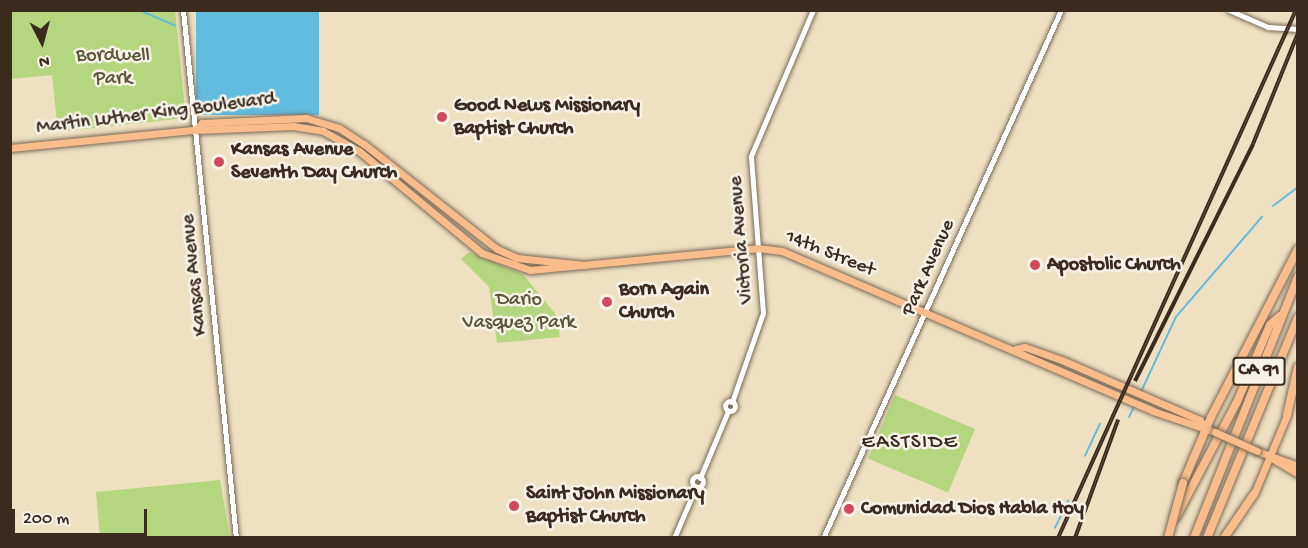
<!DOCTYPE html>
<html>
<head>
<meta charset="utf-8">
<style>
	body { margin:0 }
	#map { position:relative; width:1308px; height:548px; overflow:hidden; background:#efe0c2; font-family:"Gochi Hand",sans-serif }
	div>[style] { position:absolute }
	.green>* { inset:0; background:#b4d67e; transform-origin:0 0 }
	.water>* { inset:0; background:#61bcdf; transform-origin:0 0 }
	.stream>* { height:1.5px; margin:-0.75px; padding:0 0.75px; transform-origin:0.75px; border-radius:0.75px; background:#61bcdf }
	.roads { filter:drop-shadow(0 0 2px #7a6a57) drop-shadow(0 0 2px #7a6a57) }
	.minor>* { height:5px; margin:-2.5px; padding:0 2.5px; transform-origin:2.5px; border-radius:2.5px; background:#fff }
	.minor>.ring { margin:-2.5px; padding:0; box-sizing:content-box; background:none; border:5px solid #fff; border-radius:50% }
	.major>* { height:7px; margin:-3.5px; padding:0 3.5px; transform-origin:3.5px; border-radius:3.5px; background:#f9bc8a }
	.highway>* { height:8px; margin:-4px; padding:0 4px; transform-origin:4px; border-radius:4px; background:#f9bc8a }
	.rail>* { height:4px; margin-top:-2px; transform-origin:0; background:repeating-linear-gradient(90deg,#f7f3e8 0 4.5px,#3b2a1e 0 9px); box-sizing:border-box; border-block:2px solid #3b2a1e }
	.bridges { filter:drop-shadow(0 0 2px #7a6a57) drop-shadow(0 0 2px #7a6a57) }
	.major-bridge>* { height:7px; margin:-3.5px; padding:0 3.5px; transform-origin:3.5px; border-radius:3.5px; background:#f9bc8a }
	.highway-bridge>* { height:8px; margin:-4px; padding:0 4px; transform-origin:4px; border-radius:4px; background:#f9bc8a }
	.dots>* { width:16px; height:16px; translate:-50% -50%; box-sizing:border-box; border:3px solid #f7f3e8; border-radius:50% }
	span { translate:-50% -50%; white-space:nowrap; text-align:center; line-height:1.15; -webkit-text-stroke:5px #f7f3e8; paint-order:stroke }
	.shield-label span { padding:2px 4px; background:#f7f3e8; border:2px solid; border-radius:4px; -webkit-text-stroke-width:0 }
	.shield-label { font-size:18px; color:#3b2a1e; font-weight:700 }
	.park-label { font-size:20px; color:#595536 }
	.poi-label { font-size:20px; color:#3b2a1e; font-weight:700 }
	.left { translate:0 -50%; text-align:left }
	.street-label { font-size:20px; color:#3b2a1e }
	.neighbourhood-label { font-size:21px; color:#3b2a1e; letter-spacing:1.5px }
	.frame { position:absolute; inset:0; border:12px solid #3b2a1e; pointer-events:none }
	.north { position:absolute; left:12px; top:12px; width:60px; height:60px; -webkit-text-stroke:4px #f7f3e8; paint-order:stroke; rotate:174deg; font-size:16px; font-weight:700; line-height:24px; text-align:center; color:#3b2a1e }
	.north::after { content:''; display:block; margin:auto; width:21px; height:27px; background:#3b2a1e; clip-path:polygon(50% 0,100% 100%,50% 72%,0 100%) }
	.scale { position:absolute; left:12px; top:509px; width:135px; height:27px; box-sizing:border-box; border:3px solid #3b2a1e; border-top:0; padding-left:8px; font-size:18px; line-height:21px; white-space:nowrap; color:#3b2a1e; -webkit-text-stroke:4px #f7f3e8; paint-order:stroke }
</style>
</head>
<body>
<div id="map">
	<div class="green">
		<div style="clip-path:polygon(11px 10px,175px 11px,186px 118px,58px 132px,52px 75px,11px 79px)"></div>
		<div style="clip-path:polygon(469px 252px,523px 274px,557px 316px,560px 337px,497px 343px,489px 287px,461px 259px)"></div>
		<div style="left:895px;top:395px;width:87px;height:69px;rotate:23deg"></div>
		<div style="clip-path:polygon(220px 480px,230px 537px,100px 537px,96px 492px)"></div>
	</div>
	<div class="water">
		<div style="left:196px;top:11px;width:123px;height:104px"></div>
	</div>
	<div class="stream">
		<div style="left:139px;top:10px;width:39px;rotate:23deg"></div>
		<div style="left:1273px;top:206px;width:31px;rotate:-37deg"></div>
		<div style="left:1141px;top:392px;width:83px;rotate:-65deg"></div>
		<div style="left:1176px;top:317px;width:132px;rotate:-49.3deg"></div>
		<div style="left:1129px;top:417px;width:11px;rotate:-63deg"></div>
		<div style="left:1085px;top:456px;width:35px;rotate:-65deg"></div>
		<div style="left:1055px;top:528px;width:30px;rotate:-64deg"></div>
	</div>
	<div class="roads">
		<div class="minor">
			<div style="left:183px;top:10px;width:531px;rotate:84.27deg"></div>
			<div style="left:1229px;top:10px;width:43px;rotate:23.6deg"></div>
			<div style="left:1268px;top:27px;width:30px;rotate:4deg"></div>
			<div class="ring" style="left:725px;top:401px;width:5px;height:5px"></div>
			<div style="left:732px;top:402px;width:94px;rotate:-70.8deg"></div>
			<div style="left:763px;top:313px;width:157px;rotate:-94.4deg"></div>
			<div style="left:751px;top:156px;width:159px;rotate:-67deg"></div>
			<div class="ring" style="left:692.5px;top:476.5px;width:6px;height:6px"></div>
			<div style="left:700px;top:478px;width:73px;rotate:-67.3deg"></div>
			<div style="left:674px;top:538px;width:56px;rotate:-66.7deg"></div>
			<div style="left:823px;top:538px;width:579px;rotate:-65.74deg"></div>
		</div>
		<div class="major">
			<div style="left:195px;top:130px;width:98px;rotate:-2.3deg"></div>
			<div style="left:293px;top:126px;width:30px;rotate:9deg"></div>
			<div style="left:323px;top:131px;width:41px;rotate:29.1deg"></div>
			<div style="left:359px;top:151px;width:160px;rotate:39.7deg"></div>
			<div style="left:482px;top:253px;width:51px;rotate:19.5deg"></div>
			<div style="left:530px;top:270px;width:228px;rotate:-5.5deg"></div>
			<div style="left:757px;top:248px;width:25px;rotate:7deg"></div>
			<div style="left:782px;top:251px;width:404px;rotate:23.3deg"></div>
			<div style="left:1153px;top:411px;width:65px;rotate:18.7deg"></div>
			<div style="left:10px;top:148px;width:186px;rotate:-5.6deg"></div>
			<div style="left:195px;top:130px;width:10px;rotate:-45deg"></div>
			<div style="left:202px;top:123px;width:104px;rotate:-2.8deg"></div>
			<div style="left:306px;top:118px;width:34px;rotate:17deg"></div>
			<div style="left:339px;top:128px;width:30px;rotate:33deg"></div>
			<div style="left:364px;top:144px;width:169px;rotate:38.3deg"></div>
			<div style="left:497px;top:249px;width:22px;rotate:24deg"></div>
			<div style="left:517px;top:258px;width:68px;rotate:5.9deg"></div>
			<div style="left:1016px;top:349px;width:9px;rotate:-13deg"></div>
			<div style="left:1025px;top:347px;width:41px;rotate:19.7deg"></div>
			<div style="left:1064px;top:361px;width:148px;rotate:23.5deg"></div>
			<div style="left:1200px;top:420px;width:7px;rotate:63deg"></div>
			<div style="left:1257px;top:451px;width:44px;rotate:20.1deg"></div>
			<div style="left:1270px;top:457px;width:33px;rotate:31deg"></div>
			<div style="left:1254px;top:494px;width:86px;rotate:-67.3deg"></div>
		</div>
		<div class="highway">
			<div style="left:1287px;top:415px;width:49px;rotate:-77.1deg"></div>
			<div style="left:1183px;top:483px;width:72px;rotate:-67deg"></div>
			<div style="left:1211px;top:417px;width:189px;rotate:-62.6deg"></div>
			<div style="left:1176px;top:517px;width:130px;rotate:-62.1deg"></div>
			<div style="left:1237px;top:402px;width:84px;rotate:-66.8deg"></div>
			<div style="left:1270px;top:325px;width:13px;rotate:-42deg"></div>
			<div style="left:1194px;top:538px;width:281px;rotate:-68.3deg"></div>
			<div style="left:1207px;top:538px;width:239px;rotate:-67.6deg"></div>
			<div style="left:1224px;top:538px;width:53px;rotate:-55.7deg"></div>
		</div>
	</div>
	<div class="rail">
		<div style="left:1135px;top:381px;width:265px;rotate:-63.5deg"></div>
		<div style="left:1253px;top:144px;width:120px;rotate:-67.9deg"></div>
		<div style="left:1058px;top:538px;width:579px;rotate:-65.74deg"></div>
		<div style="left:1075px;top:538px;width:126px;rotate:-70deg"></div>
	</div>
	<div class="bridges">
		<div class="major-bridge">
			<div style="left:1215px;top:432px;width:46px;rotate:24.3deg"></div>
		</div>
		<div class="highway-bridge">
			<div style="left:1168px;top:538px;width:57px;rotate:-74.7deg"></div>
		</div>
	</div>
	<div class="dots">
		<div style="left:442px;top:117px;background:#d1495b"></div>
		<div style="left:219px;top:162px;background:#d1495b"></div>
		<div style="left:1035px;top:265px;background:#d1495b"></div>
		<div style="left:607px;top:302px;background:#d1495b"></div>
		<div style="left:514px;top:506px;background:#d1495b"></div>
		<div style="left:849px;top:509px;background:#d1495b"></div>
	</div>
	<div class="shield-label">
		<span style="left:1259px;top:371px">CA 91</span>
	</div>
	<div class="park-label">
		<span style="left:113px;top:68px">Bordwell<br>Park</span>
		<span style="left:519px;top:312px">Dario<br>Vasquez Park</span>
	</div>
	<div class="poi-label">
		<span class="left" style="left:454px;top:118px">Good News Missionary<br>Baptist Church</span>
		<span class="left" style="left:231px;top:162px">Kansas Avenue<br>Seventh Day Church</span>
		<span class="left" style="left:1047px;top:265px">Apostolic Church</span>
		<span class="left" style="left:619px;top:302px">Born Again<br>Church</span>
		<span class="left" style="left:526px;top:506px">Saint John Missionary<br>Baptist Church</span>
		<span class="left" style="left:861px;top:509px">Comunidad Dios Habla Hoy</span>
	</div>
	<div class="street-label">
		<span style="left:156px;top:114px;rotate:-7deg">Martin Luther King Boulevard</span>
		<span style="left:742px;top:240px;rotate:-95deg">Victoria Avenue</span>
		<span style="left:830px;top:254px;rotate:22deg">14th Street</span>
		<span style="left:929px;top:268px;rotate:-66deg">Park Avenue</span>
		<span style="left:195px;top:275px;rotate:-96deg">Kansas Avenue</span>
	</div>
	<div class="neighbourhood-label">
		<span style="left:910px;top:444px">EASTSIDE</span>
	</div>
	<div class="frame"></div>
	<div class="north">N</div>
	<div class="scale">200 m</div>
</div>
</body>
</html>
